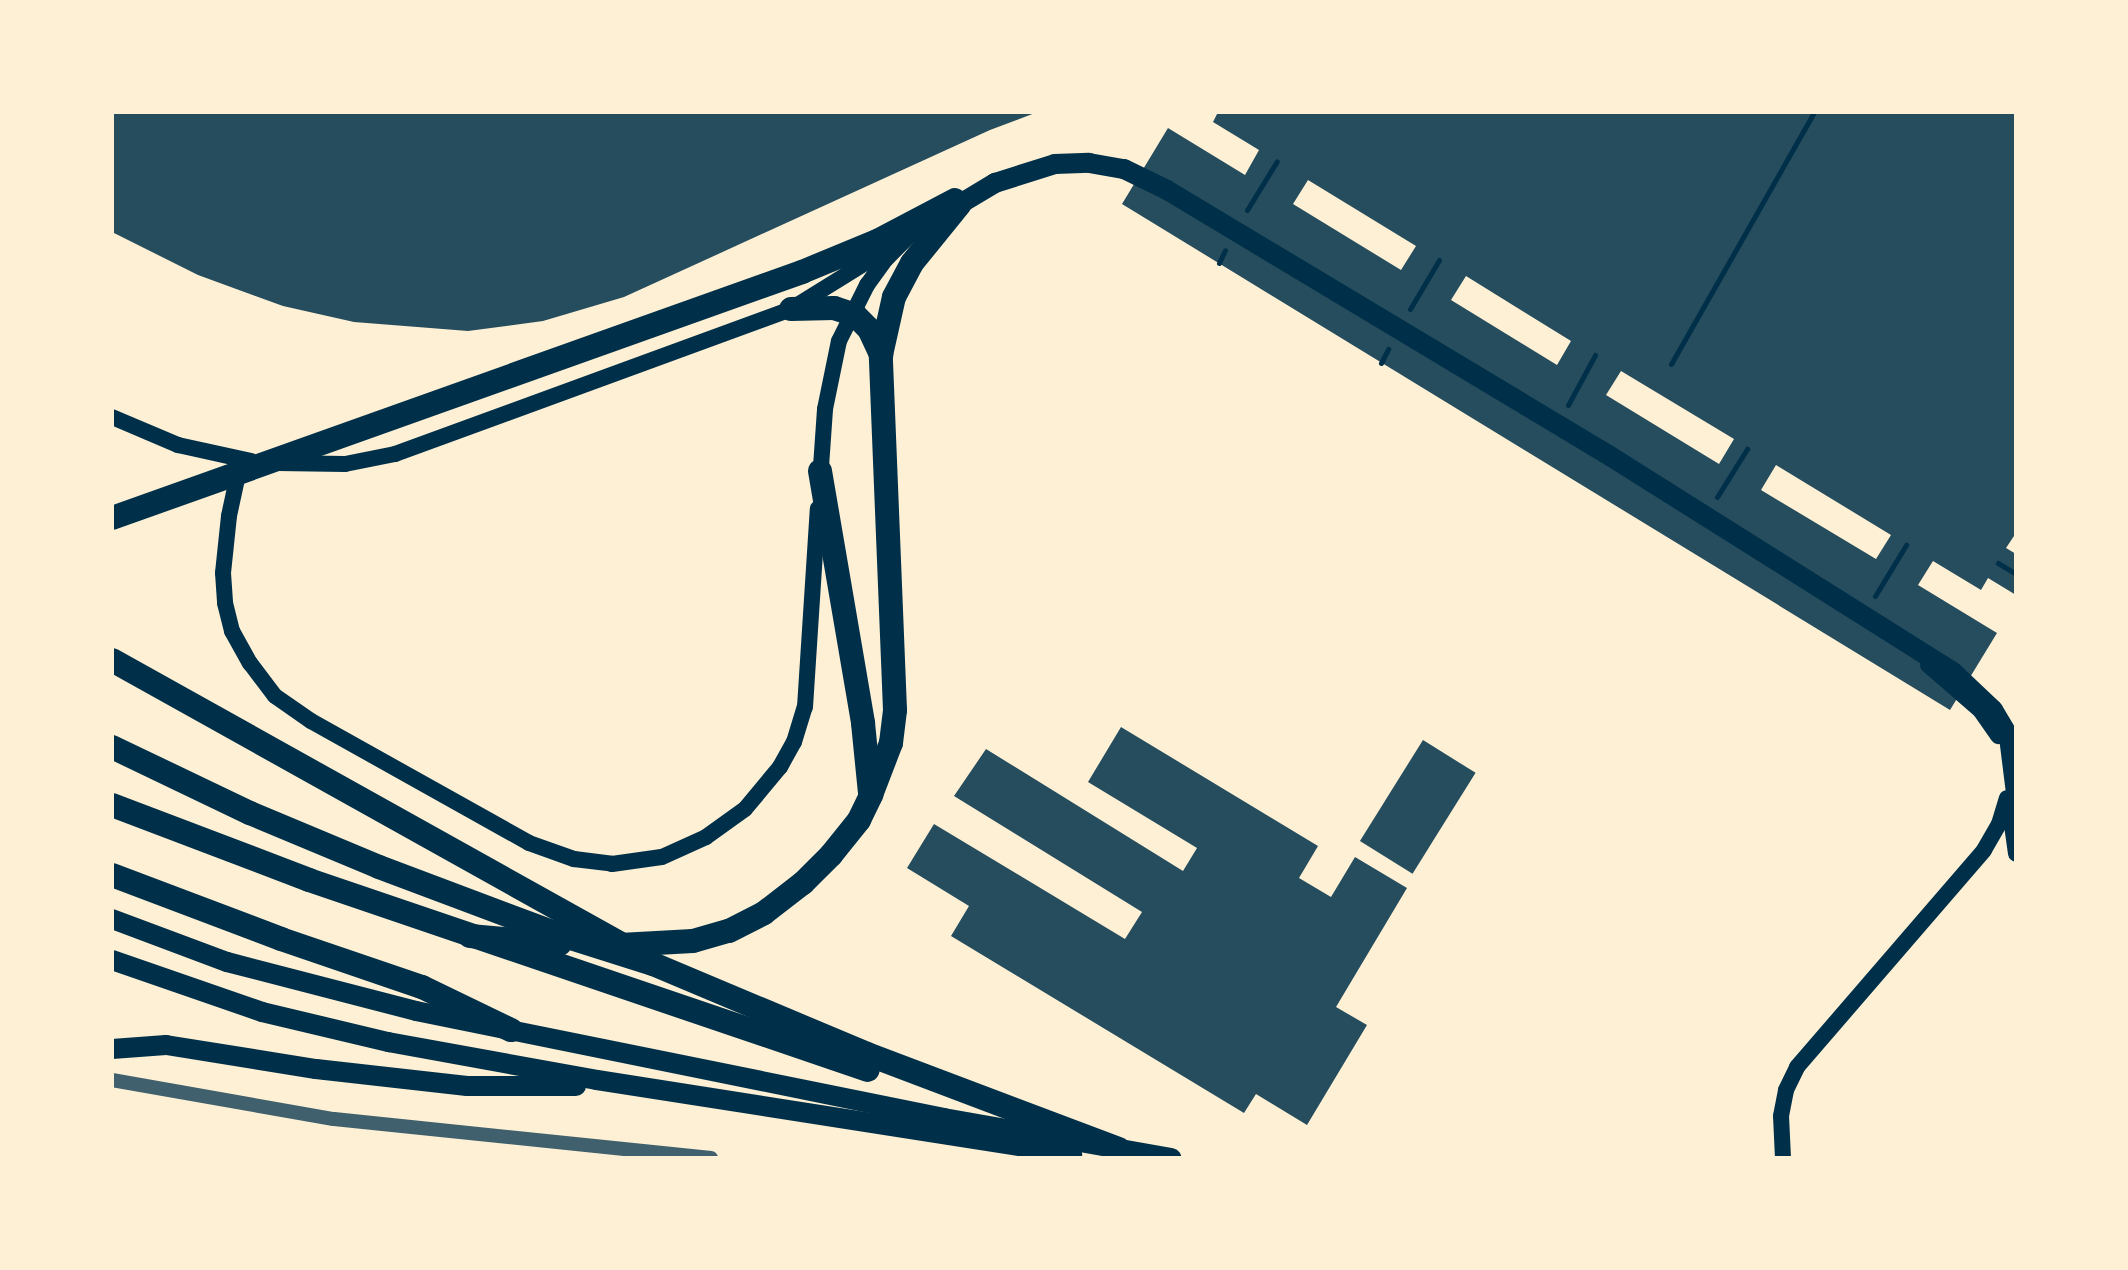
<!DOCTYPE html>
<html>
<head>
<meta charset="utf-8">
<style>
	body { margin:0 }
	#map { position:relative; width:2128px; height:1270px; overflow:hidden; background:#fdf0d5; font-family:Figtree,sans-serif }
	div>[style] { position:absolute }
	.building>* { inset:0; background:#264d5e; transform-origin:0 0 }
	.path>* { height:5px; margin:-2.5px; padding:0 2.5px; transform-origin:2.5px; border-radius:2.5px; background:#003049 }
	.tertiary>* { height:14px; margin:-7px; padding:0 7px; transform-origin:7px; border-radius:7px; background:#3f606c }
	.secondary>* { height:16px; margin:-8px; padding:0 8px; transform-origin:8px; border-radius:8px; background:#003049 }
	.primary>* { height:20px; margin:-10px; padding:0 10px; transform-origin:10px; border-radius:10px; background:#003049 }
	.motorway>* { height:24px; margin:-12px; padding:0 12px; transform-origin:12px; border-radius:12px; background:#003049 }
	span { translate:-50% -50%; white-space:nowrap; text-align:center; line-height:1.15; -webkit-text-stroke:8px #fdf0d5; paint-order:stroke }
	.frame { position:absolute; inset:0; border:114px solid #fdf0d5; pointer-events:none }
</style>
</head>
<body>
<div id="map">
	<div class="building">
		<div style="clip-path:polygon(112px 112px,1035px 112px,1035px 113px,990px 130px,624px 297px,543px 321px,468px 331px,354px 322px,283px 306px,198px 275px,112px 232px)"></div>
		<div style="clip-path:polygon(evenodd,1218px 112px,2016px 112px,2016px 533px,2006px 548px,2016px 554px,2016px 595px,1988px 578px,1981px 590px,1933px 561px,1918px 585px,1997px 633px,1950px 710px,1122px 204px,1168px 128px,1245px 175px,1259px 150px,1213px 122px,1218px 112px,1308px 180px,1416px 246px,1401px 270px,1293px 204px,1308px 180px,1218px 112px,1466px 276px,1571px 341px,1557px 365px,1451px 300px,1466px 276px,1218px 112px,1621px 371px,1734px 439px,1719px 464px,1606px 395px,1621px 371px,1218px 112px,1776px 465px,1891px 535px,1876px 559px,1761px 490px,1776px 465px)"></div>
		<div style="clip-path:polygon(1121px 727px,1318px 846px,1299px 878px,1331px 897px,1355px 857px,1407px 888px,1336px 1007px,1367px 1025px,1307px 1125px,1256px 1094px,1244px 1113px,951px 936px,969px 906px,907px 868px,934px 824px,1125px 939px,1142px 912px,954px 796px,986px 749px,1183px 871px,1197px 848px,1088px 782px)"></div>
		<div style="left:1423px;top:740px;width:62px;height:119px;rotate:32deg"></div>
	</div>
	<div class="path">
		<div style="left:1247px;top:210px;width:57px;rotate:-58.5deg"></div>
		<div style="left:1219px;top:263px;width:14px;rotate:-65deg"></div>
		<div style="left:1410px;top:309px;width:57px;rotate:-59.4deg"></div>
		<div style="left:1381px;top:363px;width:16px;rotate:-63deg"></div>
		<div style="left:1671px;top:364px;width:290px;rotate:-60.4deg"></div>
		<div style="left:1568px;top:405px;width:57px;rotate:-61.6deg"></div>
		<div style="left:1717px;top:497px;width:57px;rotate:-58deg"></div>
		<div style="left:1998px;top:563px;width:21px;rotate:31deg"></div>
		<div style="left:1875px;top:596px;width:60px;rotate:-58.7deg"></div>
	</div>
	<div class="tertiary">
		<div style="left:112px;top:1080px;width:225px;rotate:10deg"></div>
		<div style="left:334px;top:1119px;width:379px;rotate:5.9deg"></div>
	</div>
	<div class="secondary">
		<div style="left:112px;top:417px;width:72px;rotate:23deg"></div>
		<div style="left:178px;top:445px;width:75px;rotate:12.4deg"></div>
		<div style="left:278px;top:463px;width:67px;rotate:0.9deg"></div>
		<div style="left:345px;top:464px;width:51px;rotate:-11.3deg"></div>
		<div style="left:395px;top:454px;width:422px;rotate:-20.1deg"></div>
		<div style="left:791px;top:309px;width:118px;rotate:-31.8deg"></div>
		<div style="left:240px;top:465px;width:52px;rotate:102.2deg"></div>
		<div style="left:229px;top:516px;width:57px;rotate:96deg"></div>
		<div style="left:223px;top:573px;width:30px;rotate:86deg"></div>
		<div style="left:225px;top:603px;width:29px;rotate:76deg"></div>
		<div style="left:232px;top:631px;width:37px;rotate:61deg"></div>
		<div style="left:250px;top:663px;width:41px;rotate:52.9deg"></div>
		<div style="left:275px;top:696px;width:44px;rotate:34.8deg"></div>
		<div style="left:311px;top:721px;width:250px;rotate:29.2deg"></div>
		<div style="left:529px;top:843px;width:48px;rotate:19.6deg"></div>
		<div style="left:574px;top:859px;width:38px;rotate:7deg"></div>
		<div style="left:612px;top:864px;width:50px;rotate:-8deg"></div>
		<div style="left:662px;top:857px;width:48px;rotate:-24.4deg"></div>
		<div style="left:706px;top:837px;width:48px;rotate:-35.7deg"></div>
		<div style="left:745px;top:809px;width:55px;rotate:-50.2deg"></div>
		<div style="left:780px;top:767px;width:29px;rotate:-61deg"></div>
		<div style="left:794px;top:742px;width:37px;rotate:-73deg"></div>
		<div style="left:805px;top:707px;width:199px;rotate:-86.3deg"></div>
		<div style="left:820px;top:481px;width:72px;rotate:-86deg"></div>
		<div style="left:825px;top:409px;width:69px;rotate:-78.4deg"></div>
		<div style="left:839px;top:341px;width:63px;rotate:-63.4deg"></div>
		<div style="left:867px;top:285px;width:32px;rotate:-54deg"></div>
		<div style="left:886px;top:259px;width:48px;rotate:-45deg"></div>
		<div style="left:1928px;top:665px;width:69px;rotate:40.9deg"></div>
		<div style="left:1980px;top:710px;width:32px;rotate:55deg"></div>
		<div style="left:2011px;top:818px;width:36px;rotate:82deg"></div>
		<div style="left:1783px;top:1158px;width:42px;rotate:-92.7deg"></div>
		<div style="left:1781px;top:1116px;width:26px;rotate:-79deg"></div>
		<div style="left:1786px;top:1090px;width:25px;rotate:-64deg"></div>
		<div style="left:1797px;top:1067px;width:286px;rotate:-49.2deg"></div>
		<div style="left:1984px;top:850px;width:30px;rotate:-60deg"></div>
		<div style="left:1999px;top:824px;width:27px;rotate:-73deg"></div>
	</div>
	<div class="primary">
		<div style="left:960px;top:204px;width:41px;rotate:-31deg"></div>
		<div style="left:995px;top:183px;width:63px;rotate:-17.6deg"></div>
		<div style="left:1055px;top:164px;width:34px;rotate:-2deg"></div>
		<div style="left:1089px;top:163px;width:36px;rotate:10deg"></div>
		<div style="left:1124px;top:169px;width:48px;rotate:26deg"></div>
		<div style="left:1167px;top:190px;width:517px;rotate:30.98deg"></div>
		<div style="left:1610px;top:456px;width:405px;rotate:32.2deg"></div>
		<div style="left:1953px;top:672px;width:55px;rotate:43.5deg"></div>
		<div style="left:1993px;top:710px;width:31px;rotate:59deg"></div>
		<div style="left:2009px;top:737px;width:56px;rotate:82.9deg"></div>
		<div style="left:2016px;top:793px;width:25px;rotate:101deg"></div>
		<div style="left:112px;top:919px;width:123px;rotate:20.5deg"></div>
		<div style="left:227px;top:962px;width:195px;rotate:14.5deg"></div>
		<div style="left:416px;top:1011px;width:539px;rotate:11.46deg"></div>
		<div style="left:944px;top:1118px;width:231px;rotate:10deg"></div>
		<div style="left:112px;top:960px;width:159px;rotate:19.1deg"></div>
		<div style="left:262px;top:1012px;width:130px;rotate:13.4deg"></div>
		<div style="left:388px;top:1042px;width:212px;rotate:10.3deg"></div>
		<div style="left:597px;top:1080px;width:481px;rotate:8.9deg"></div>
		<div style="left:112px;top:1049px;width:54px;rotate:-4.2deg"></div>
		<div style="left:166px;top:1045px;width:152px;rotate:9.1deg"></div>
		<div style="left:316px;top:1069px;width:152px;rotate:6.4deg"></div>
		<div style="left:467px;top:1086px;width:109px"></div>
	</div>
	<div class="motorway">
		<div style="left:791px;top:309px;width:43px;rotate:-1.3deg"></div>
		<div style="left:834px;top:308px;width:22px;rotate:18deg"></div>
		<div style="left:855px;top:315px;width:20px;rotate:45deg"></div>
		<div style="left:869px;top:329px;width:29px;rotate:65deg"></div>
		<div style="left:820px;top:471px;width:256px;rotate:80.3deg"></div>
		<div style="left:863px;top:723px;width:70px;rotate:84.3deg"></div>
		<div style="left:112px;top:518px;width:733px;rotate:-19.62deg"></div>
		<div style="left:802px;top:272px;width:81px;rotate:-22.5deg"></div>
		<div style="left:877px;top:241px;width:88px;rotate:-27.7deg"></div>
		<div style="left:112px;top:660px;width:583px;rotate:29.16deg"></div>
		<div style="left:112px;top:747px;width:153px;rotate:25.6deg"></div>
		<div style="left:250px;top:813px;width:140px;rotate:22.7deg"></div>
		<div style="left:379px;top:867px;width:185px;rotate:20.6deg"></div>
		<div style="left:552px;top:932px;width:106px;rotate:17.6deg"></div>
		<div style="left:653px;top:964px;width:232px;rotate:22.8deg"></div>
		<div style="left:867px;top:1054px;width:269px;rotate:20.7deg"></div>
		<div style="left:112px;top:805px;width:211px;rotate:20.8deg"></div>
		<div style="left:309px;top:880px;width:590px;rotate:18.77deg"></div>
		<div style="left:112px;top:875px;width:181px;rotate:20.7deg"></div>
		<div style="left:281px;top:939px;width:149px;rotate:18.8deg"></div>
		<div style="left:422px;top:987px;width:99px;rotate:25.8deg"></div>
		<div style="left:470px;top:936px;width:90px;rotate:5.1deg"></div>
		<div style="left:620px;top:945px;width:73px;rotate:-3.1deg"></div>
		<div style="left:693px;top:941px;width:37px;rotate:-16deg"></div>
		<div style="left:729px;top:931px;width:39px;rotate:-27deg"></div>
		<div style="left:764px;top:913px;width:49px;rotate:-37.6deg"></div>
		<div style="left:803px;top:883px;width:40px;rotate:-45deg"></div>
		<div style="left:831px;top:855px;width:45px;rotate:-51.3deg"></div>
		<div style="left:859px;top:820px;width:28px;rotate:-64deg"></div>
		<div style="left:871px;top:795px;width:56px;rotate:-69deg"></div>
		<div style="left:891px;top:743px;width:33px;rotate:-83deg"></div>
		<div style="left:895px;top:710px;width:355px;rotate:-92.3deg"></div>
		<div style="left:881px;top:355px;width:59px;rotate:-77.4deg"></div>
		<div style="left:894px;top:297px;width:38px;rotate:-62deg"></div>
		<div style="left:912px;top:263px;width:76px;rotate:-50.9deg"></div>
	</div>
	<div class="frame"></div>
</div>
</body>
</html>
